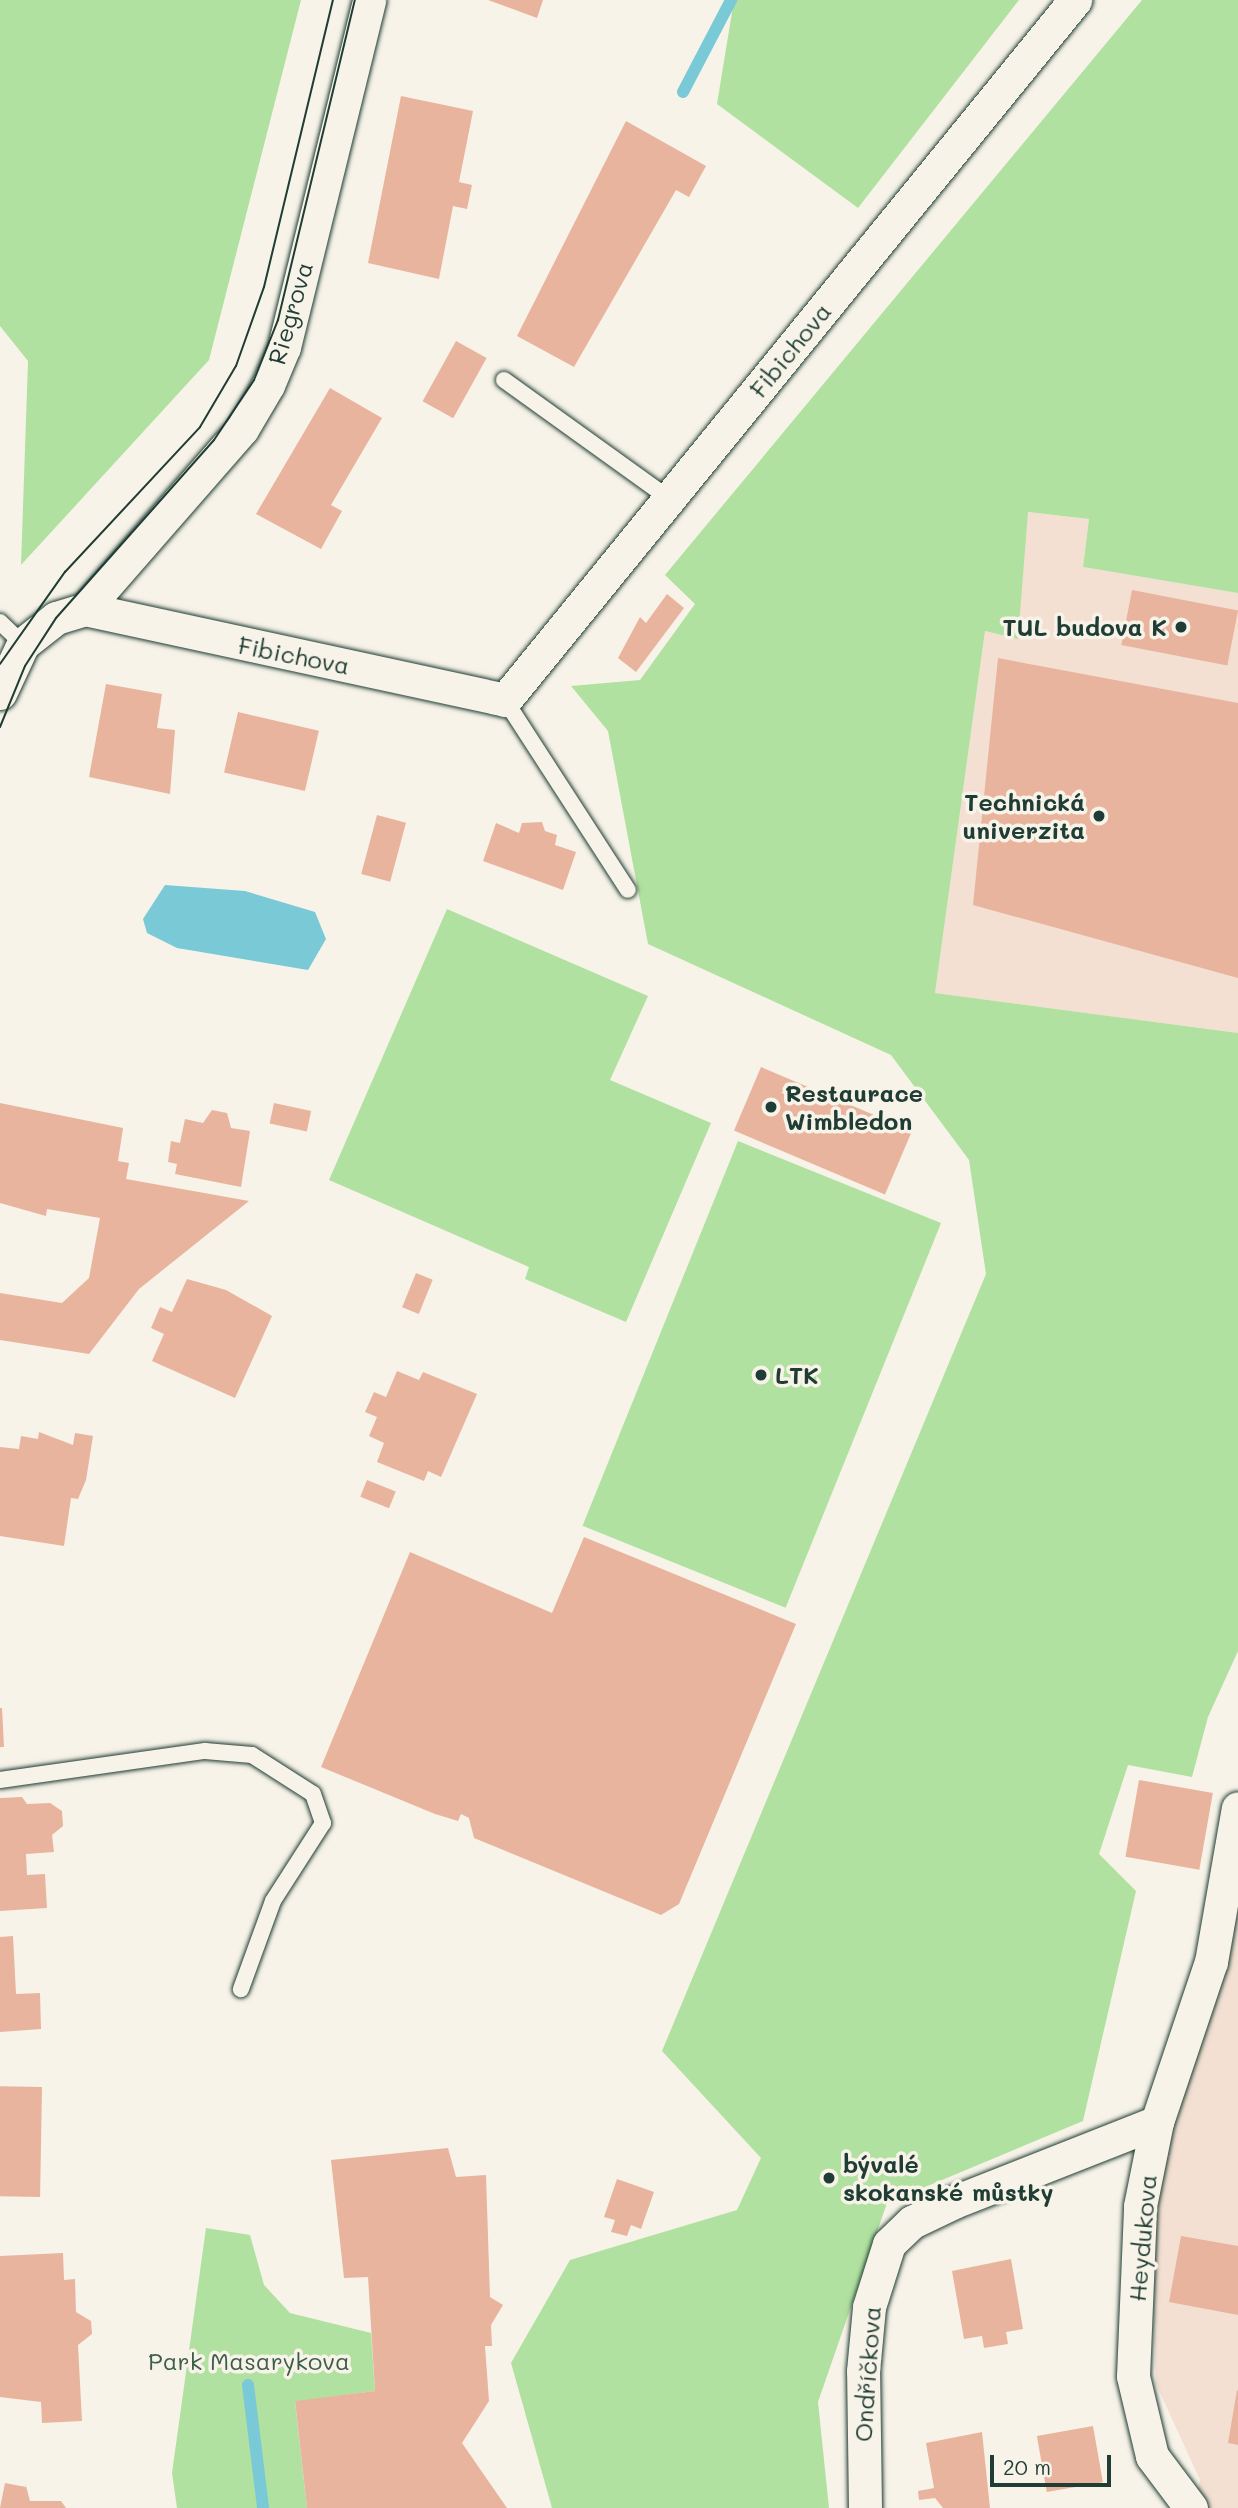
<!DOCTYPE html>
<html>
<head>
<meta charset="utf-8">
<style>
	body { margin:0 }
	#map { position:relative; width:1238px; height:2508px; overflow:hidden; background:#f7f3e8; font-family:Mali,sans-serif }
	div>[style] { position:absolute }
	.built>* { inset:0; background:#f3e0d2 }
	.green>* { inset:0; background:#b1e1a0; transform-origin:0 0 }
	.water>* { inset:0; background:#7ac9d7 }
	.stream>* { height:12px; margin:-6px; padding:0 6px; transform-origin:6px; border-radius:6px; background:#7ac9d7 }
	.building>* { inset:0; background:#e9b49e; transform-origin:0 0 }
	.roads { filter:drop-shadow(0 0 2px #1f3d34) drop-shadow(0 0 2px #1f3d34) }
	.service>* { height:16px; margin:-8px; padding:0 8px; transform-origin:8px; border-radius:8px; background:#f7f3e8 }
	.minor>* { height:33px; margin:-16.5px; padding:0 16.5px; transform-origin:16.5px; border-radius:16.5px; background:#f7f3e8 }
	.tram>* { height:2px; margin:-1px; padding:0 1px; transform-origin:1px; border-radius:1px; background:#1f3d34 }
	.dots>* { width:19px; height:19px; translate:-50% -50%; box-sizing:border-box; border:4px solid #f7f3e8; border-radius:50% }
	span { translate:-50% -50%; white-space:nowrap; text-align:center; line-height:1.15; -webkit-text-stroke:7px #f7f3e8; paint-order:stroke }
	.street-label { font-size:24px; color:#1f3d34 }
	.poi-label { font-size:24px; color:#1f3d34; font-weight:700 }
	.right { translate:-100% -50%; text-align:right }
	.left { translate:0 -50%; text-align:left }
	.park-label { font-size:24px; color:#3c5e4a }
	.scale { position:absolute; left:990px; top:2455px; width:121px; height:32px; box-sizing:border-box; border:4px solid #1f3d34; border-top:0; padding-left:9px; font-size:21px; line-height:24px; white-space:nowrap; color:#1f3d34; -webkit-text-stroke:5px #f7f3e8; paint-order:stroke }
</style>
</head>
<body>
<div id="map">
	<div class="built">
		<div style="clip-path:polygon(1027px 512px,1089px 519px,1083px 567px,1238px 593px,1238px 1033px,935px 993px,985px 631px,1018px 639px)"></div>
		<div style="clip-path:polygon(1238px 1890px,1238px 2508px,1194px 2508px,1200px 2480px,1156px 2384px,1150px 2201px)"></div>
	</div>
	<div class="green">
		<div style="clip-path:polygon(0 0,301px 0,209px 360px,21px 565px,28px 361px,0 326px)"></div>
		<div style="clip-path:polygon(734px 0,1019px 0,858px 208px,717px 104px)"></div>
		<div style="clip-path:polygon(1142px 0,1238px 0,1238px 593px,1083px 567px,1089px 519px,1028px 512px,1018px 639px,985px 631px,935px 993px,1238px 1033px,1238px 1651px,1208px 1717px,1192px 1777px,1128px 1765px,1099px 1854px,1136px 1891px,1083px 2121px,887px 2203px,818px 2402px,829px 2508px,552px 2508px,511px 2363px,570px 2260px,737px 2210px,761px 2158px,662px 2051px,986px 1274px,969px 1160px,891px 1055px,648px 944px,608px 731px,571px 686px,640px 680px,695px 604px,665px 575px)"></div>
		<div style="clip-path:polygon(447px 909px,648px 996px,610px 1080px,711px 1123px,626px 1322px,525px 1279px,529px 1267px,329px 1180px)"></div>
		<div style="left:738px;top:1141px;width:219px;height:415px;rotate:22deg"></div>
		<div style="clip-path:polygon(206px 2228px,250px 2235px,264px 2285px,290px 2313px,371px 2333px,375px 2391px,295px 2402px,307px 2508px,177px 2508px,172px 2473px)"></div>
	</div>
	<div class="water">
		<div style="clip-path:polygon(165px 885px,245px 891px,315px 912px,326px 939px,308px 970px,177px 948px,147px 933px,143px 919px)"></div>
	</div>
	<div class="stream">
		<div style="left:683px;top:92px;width:104px;rotate:-62.4deg"></div>
		<div style="left:248px;top:2385px;width:124px;rotate:83deg"></div>
	</div>
	<div class="building">
		<div style="clip-path:polygon(488px 0,543px 0,537px 18px)"></div>
		<div style="clip-path:polygon(401px 96px,473px 111px,459px 182px,472px 185px,467px 209px,453px 206px,439px 279px,368px 263px)"></div>
		<div style="clip-path:polygon(626px 121px,706px 166px,689px 197px,676px 190px,574px 367px,517px 336px)"></div>
		<div style="left:456px;top:341px;width:35px;height:69px;rotate:29deg"></div>
		<div style="clip-path:polygon(330px 388px,382px 418px,331px 505px,342px 511px,321px 549px,256px 514px)"></div>
		<div style="left:1132px;top:590px;width:108px;height:56px;rotate:11deg"></div>
		<div style="clip-path:polygon(667px 594px,684px 608px,636px 672px,618px 658px,640px 617px,646px 623px)"></div>
		<div style="clip-path:polygon(998px 658px,1238px 703px,1238px 978px,973px 905px)"></div>
		<div style="clip-path:polygon(106px 684px,162px 694px,157px 728px,175px 730px,170px 794px,89px 777px)"></div>
		<div style="left:238px;top:712px;width:83px;height:62px;rotate:13deg"></div>
		<div style="left:377px;top:815px;width:30px;height:61px;rotate:15deg"></div>
		<div style="clip-path:polygon(542px 822px,545px 831px,557px 835px,555px 845px,576px 852px,563px 890px,483px 861px,496px 823px,519px 833px,522px 823px)"></div>
		<div style="left:761px;top:1067px;width:164px;height:69px;rotate:23deg"></div>
		<div style="clip-path:polygon(0 1103px,123px 1128px,118px 1161px,129px 1163px,126px 1179px,249px 1201px,139px 1289px,89px 1354px,0 1340px,0 1293px,62px 1303px,89px 1278px,100px 1218px,47px 1209px,46px 1216px,0 1203px)"></div>
		<div style="left:274px;top:1103px;width:38px;height:21px;rotate:12deg"></div>
		<div style="clip-path:polygon(212px 1110px,227px 1113px,231px 1128px,250px 1131px,241px 1187px,175px 1174px,177px 1164px,168px 1162px,171px 1141px,180px 1143px,185px 1119px,203px 1123px)"></div>
		<div style="left:416px;top:1273px;width:18px;height:37px;rotate:22deg"></div>
		<div style="clip-path:polygon(187px 1279px,226px 1290px,272px 1316px,235px 1398px,152px 1361px,164px 1334px,151px 1328px,160px 1307px,172px 1312px)"></div>
		<div style="clip-path:polygon(397px 1371px,419px 1380px,423px 1372px,477px 1394px,441px 1477px,428px 1471px,424px 1481px,377px 1462px,384px 1443px,369px 1436px,377px 1417px,365px 1412px,374px 1392px,386px 1397px)"></div>
		<div style="clip-path:polygon(39px 1432px,73px 1445px,75px 1433px,93px 1436px,86px 1480px,78px 1499px,71px 1498px,64px 1546px,0 1536px,0 1447px,19px 1449px,21px 1436px,38px 1439px)"></div>
		<div style="left:367px;top:1480px;width:31px;height:18px;rotate:22deg"></div>
		<div style="clip-path:polygon(584px 1537px,796px 1624px,679px 1904px,661px 1915px,474px 1838px,469px 1818px,461px 1814px,458px 1821px,435px 1814px,321px 1767px,410px 1552px,552px 1613px)"></div>
		<div style="clip-path:polygon(0 1708px,2px 1708px,4px 1747px,0 1747px)"></div>
		<div style="left:1139px;top:1780px;width:75px;height:78px;rotate:10deg"></div>
		<div style="clip-path:polygon(22px 1797px,27px 1804px,50px 1803px,62px 1811px,63px 1826px,52px 1835px,54px 1852px,26px 1854px,27px 1875px,45px 1874px,47px 1908px,0 1911px,0 1798px)"></div>
		<div style="clip-path:polygon(13px 1936px,16px 1994px,40px 1993px,41px 2029px,0 2032px,0 1937px)"></div>
		<div style="left:42px;top:2087px;width:110px;height:42px;rotate:91deg"></div>
		<div style="clip-path:polygon(448px 2148px,456px 2177px,486px 2175px,490px 2297px,503px 2305px,491px 2325px,492px 2346px,485px 2346px,489px 2401px,462px 2443px,507px 2508px,307px 2508px,295px 2401px,375px 2391px,368px 2277px,344px 2278px,331px 2160px)"></div>
		<div style="clip-path:polygon(617px 2179px,654px 2192px,641px 2229px,631px 2225px,627px 2236px,611px 2232px,615px 2220px,604px 2217px)"></div>
		<div style="clip-path:polygon(1181px 2236px,1238px 2246px,1238px 2315px,1169px 2302px)"></div>
		<div style="clip-path:polygon(63px 2253px,64px 2280px,75px 2279px,76px 2312px,91px 2321px,92px 2334px,78px 2345px,82px 2421px,42px 2423px,41px 2402px,0 2397px,0 2256px)"></div>
		<div style="clip-path:polygon(1011px 2259px,1023px 2329px,1006px 2332px,1008px 2344px,984px 2348px,982px 2336px,964px 2339px,952px 2271px)"></div>
		<div style="clip-path:polygon(1237px 2390px,1238px 2391px,1238px 2445px,1228px 2443px)"></div>
		<div style="left:1093px;top:2426px;width:57px;height:57px;rotate:80deg"></div>
		<div style="clip-path:polygon(982px 2432px,990px 2508px,943px 2508px,935px 2498px,919px 2500px,918px 2491px,934px 2488px,926px 2443px)"></div>
		<div style="clip-path:polygon(25px 2482px,30px 2501px,61px 2501px,66px 2508px,0 2508px,5px 2483px,26px 2487px)"></div>
	</div>
	<div class="roads">
		<div class="service">
			<div style="left:504px;top:380px;width:202px;rotate:35.7deg"></div>
			<div style="left:0;top:622px;width:32px;rotate:44deg"></div>
			<div style="left:505px;top:700px;width:226px;rotate:57.1deg"></div>
			<div style="left:0;top:1780px;width:207px;rotate:-8.1deg"></div>
			<div style="left:205px;top:1751px;width:47px;rotate:4.9deg"></div>
			<div style="left:252px;top:1755px;width:72px;rotate:32.6deg"></div>
			<div style="left:313px;top:1794px;width:31px;rotate:71deg"></div>
			<div style="left:323px;top:1823px;width:93px;rotate:122.7deg"></div>
			<div style="left:273px;top:1901px;width:94px;rotate:110deg"></div>
		</div>
		<div class="minor">
			<div style="left:85px;top:609px;width:430px;rotate:12.2deg"></div>
			<div style="left:505px;top:700px;width:903px;rotate:-50.84deg"></div>
			<div style="left:85px;top:609px;width:239px;rotate:-48.9deg"></div>
			<div style="left:242px;top:429px;width:51px;rotate:-59.4deg"></div>
			<div style="left:268px;top:385px;width:41px;rotate:-67.2deg"></div>
			<div style="left:284px;top:347px;width:357px;rotate:-76.2deg"></div>
			<div style="left:0;top:693px;width:54px;rotate:-64.9deg"></div>
			<div style="left:23px;top:644px;width:42px;rotate:-38.2deg"></div>
			<div style="left:56px;top:618px;width:30px;rotate:-17deg"></div>
			<div style="left:865px;top:2508px;width:137px;rotate:-90.8deg"></div>
			<div style="left:863px;top:2371px;width:64px;rotate:-84.6deg"></div>
			<div style="left:869px;top:2307px;width:66px;rotate:-72.4deg"></div>
			<div style="left:889px;top:2244px;width:32px;rotate:-44deg"></div>
			<div style="left:912px;top:2222px;width:47px;rotate:-25.5deg"></div>
			<div style="left:954px;top:2202px;width:218px;rotate:-21.5deg"></div>
			<div style="left:1191px;top:2508px;width:65px;rotate:-126.9deg"></div>
			<div style="left:1152px;top:2456px;width:82px;rotate:-103.4deg"></div>
			<div style="left:1133px;top:2376px;width:170px;rotate:-87.6deg"></div>
			<div style="left:1140px;top:2206px;width:86px;rotate:-78.6deg"></div>
			<div style="left:1157px;top:2122px;width:169px;rotate:-71.4deg"></div>
			<div style="left:1211px;top:1962px;width:156px;rotate:-80.1deg"></div>
		</div>
	</div>
	<div class="tram">
		<div style="left:0;top:664px;width:113px;rotate:-54.8deg"></div>
		<div style="left:65px;top:572px;width:198px;rotate:-47deg"></div>
		<div style="left:200px;top:427px;width:71px;rotate:-59.5deg"></div>
		<div style="left:236px;top:366px;width:84px;rotate:-70.5deg"></div>
		<div style="left:264px;top:287px;width:295px;rotate:-76.5deg"></div>
		<div style="left:0;top:727px;width:66px;rotate:-67.7deg"></div>
		<div style="left:25px;top:666px;width:57px;rotate:-57.1deg"></div>
		<div style="left:56px;top:618px;width:238px;rotate:-48.4deg"></div>
		<div style="left:214px;top:440px;width:72px;rotate:-56.3deg"></div>
		<div style="left:254px;top:380px;width:65px;rotate:-68.2deg"></div>
		<div style="left:278px;top:320px;width:329px;rotate:-76.5deg"></div>
	</div>
	<div class="dots">
		<div style="left:1181px;top:627px;background:#1f3d34"></div>
		<div style="left:1099px;top:816px;background:#1f3d34"></div>
		<div style="left:771px;top:1107px;background:#1f3d34"></div>
		<div style="left:761px;top:1375px;background:#1f3d34"></div>
		<div style="left:829px;top:2178px;background:#1f3d34"></div>
	</div>
	<div class="street-label">
		<span style="left:290px;top:313px;rotate:-74deg">Riegrova</span>
		<span style="left:790px;top:350px;rotate:-51deg">Fibichova</span>
		<span style="left:294px;top:655px;rotate:11deg">Fibichova</span>
		<span style="left:1142px;top:2238px;rotate:-85deg">Heydukova</span>
		<span style="left:867px;top:2374px;rotate:-86deg">Ondříčkova</span>
	</div>
	<div class="poi-label">
		<span class="right" style="left:1167px;top:627px">TUL budova K</span>
		<span class="right" style="left:1085px;top:816px">Technická<br>univerzita</span>
		<span class="left" style="left:785px;top:1107px">Restaurace<br>Wimbledon</span>
		<span class="left" style="left:775px;top:1375px">LTK</span>
		<span class="left" style="left:843px;top:2178px">bývalé<br>skokanské můstky</span>
	</div>
	<div class="park-label">
		<span style="left:249px;top:2361px">Park Masarykova</span>
	</div>
	<div class="scale">20 m</div>
</div>
</body>
</html>
